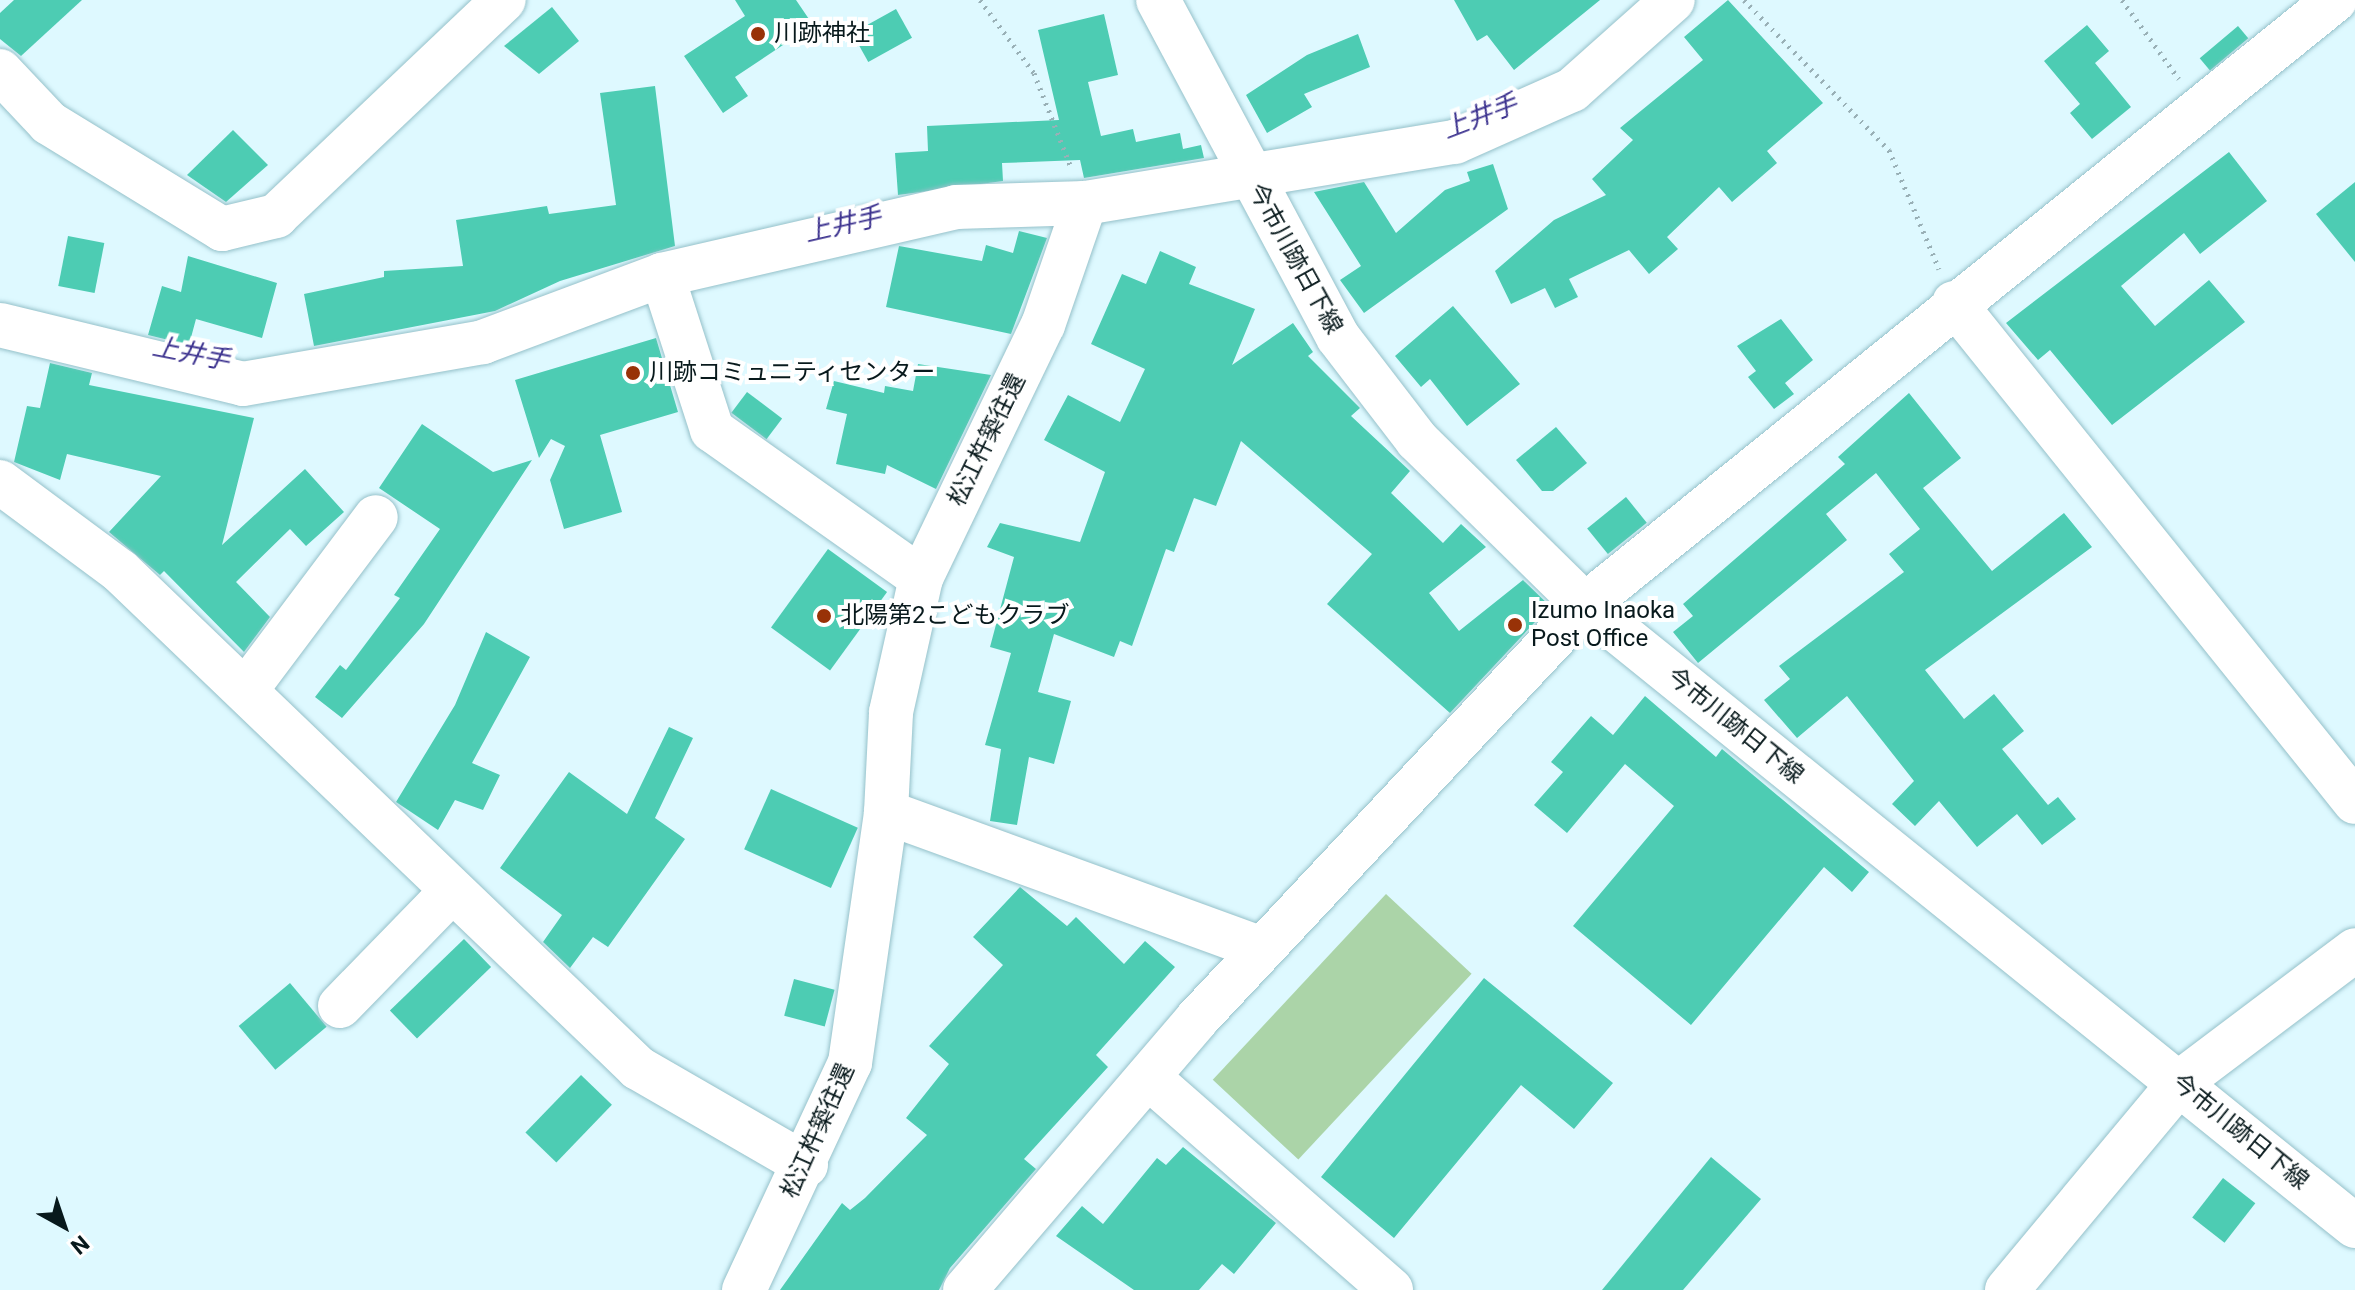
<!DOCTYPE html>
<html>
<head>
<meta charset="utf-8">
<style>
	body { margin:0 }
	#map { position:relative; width:2355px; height:1290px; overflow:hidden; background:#def9ff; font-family:Roboto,"Noto Sans JP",sans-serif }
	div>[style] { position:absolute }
	.green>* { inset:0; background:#abd4a8; transform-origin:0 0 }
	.building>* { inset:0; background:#4dccb3; transform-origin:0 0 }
	.path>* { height:5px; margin-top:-2.5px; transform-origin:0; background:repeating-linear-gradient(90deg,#99b0b6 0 2px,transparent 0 8px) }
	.roads { filter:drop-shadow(0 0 2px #95c1ca) drop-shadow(0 0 2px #95c1ca) }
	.minor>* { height:44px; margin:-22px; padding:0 22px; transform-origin:22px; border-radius:22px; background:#fff }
	.dots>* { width:22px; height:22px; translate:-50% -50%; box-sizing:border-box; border:4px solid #fff; border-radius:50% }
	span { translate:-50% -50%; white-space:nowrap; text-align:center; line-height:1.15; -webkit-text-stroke:8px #fff; paint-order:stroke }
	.poi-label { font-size:24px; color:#08191c }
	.left { translate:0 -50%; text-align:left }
	.street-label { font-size:24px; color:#08191c }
	.water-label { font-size:26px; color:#3b318e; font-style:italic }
	.north { position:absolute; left:24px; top:1186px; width:80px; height:80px; -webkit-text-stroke:6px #fff; paint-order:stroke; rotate:140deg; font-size:22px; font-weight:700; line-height:32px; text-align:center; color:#08191c }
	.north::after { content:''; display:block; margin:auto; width:28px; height:36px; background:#08191c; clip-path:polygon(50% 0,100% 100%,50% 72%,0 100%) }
</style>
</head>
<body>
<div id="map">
	<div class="green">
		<div style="left:1386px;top:894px;width:117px;height:254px;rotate:43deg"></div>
	</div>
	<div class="building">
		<div style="clip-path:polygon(14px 0,82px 0,21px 56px,0 39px,0 13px)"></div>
		<div style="clip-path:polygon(735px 0,796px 0,813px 25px,735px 77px,748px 96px,723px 113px,684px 56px,745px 16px)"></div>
		<div style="clip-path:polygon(1454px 0,1600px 0,1514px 70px,1487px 35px,1477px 41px)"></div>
		<div style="clip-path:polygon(1728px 0,1823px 103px,1767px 151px,1777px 163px,1732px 202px,1719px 187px,1667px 237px,1678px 249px,1649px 274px,1629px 250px,1569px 279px,1578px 297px,1555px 308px,1545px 288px,1511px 304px,1495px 271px,1554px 220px,1606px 195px,1592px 179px,1633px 140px,1620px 128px,1703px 60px,1684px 37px)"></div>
		<div style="clip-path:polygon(552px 7px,579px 41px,539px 74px,504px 46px)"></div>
		<div style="left:896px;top:9px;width:33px;height:50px;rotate:61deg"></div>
		<div style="clip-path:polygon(1104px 14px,1118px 75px,1088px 82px,1101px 136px,1133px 129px,1136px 142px,1180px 133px,1183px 149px,1201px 145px,1204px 158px,1084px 178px,1080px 160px,1002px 163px,1003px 181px,898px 195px,895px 153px,928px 151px,927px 126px,1059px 120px,1038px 30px)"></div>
		<div style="clip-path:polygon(2087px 25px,2109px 51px,2095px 63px,2131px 107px,2092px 139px,2070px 113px,2080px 104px,2044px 61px)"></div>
		<div style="left:2238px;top:26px;width:16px;height:50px;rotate:50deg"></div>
		<div style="clip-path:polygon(1358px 34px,1370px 67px,1304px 94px,1312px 107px,1267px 133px,1246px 95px,1307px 55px)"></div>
		<div style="clip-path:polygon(655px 86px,675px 246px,560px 281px,495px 311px,314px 346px,304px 294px,384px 277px,384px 271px,463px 266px,456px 220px,547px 206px,549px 214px,616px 205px,600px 93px)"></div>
		<div style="clip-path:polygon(233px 130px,268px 165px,226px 202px,187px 175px)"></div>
		<div style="clip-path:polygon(2229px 152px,2267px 201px,2200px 254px,2184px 233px,2121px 286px,2155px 326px,2209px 280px,2245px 322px,2112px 425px,2050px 350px,2038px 360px,2006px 323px)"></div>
		<div style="clip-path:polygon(1493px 164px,1508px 209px,1364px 313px,1340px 280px,1361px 266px,1314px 192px,1364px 182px,1396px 233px,1445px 190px,1470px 181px,1467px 172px)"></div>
		<div style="clip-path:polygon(2355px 182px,2355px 262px,2316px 214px)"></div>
		<div style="clip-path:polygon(1019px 231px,1047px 238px,1011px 334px,886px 307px,899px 246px,982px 261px,986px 245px,1013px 253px)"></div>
		<div style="left:68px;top:236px;width:37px;height:51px;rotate:11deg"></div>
		<div style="clip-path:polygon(1160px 251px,1196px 267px,1189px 284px,1255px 309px,1232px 365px,1293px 323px,1313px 352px,1308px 356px,1360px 408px,1351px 416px,1410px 471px,1391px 493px,1443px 543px,1461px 524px,1486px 547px,1429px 593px,1459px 631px,1523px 580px,1550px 606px,1450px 713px,1327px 604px,1372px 554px,1241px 441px,1216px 506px,1194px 498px,1174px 552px,1166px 549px,1132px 646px,1120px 641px,1114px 657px,1054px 634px,1038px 692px,1071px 701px,1054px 764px,1029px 757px,1017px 825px,990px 821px,1001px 749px,985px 745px,1011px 653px,990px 647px,1014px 557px,987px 547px,1000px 523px,1080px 542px,1105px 472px,1044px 440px,1068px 395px,1120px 422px,1145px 369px,1091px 344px,1122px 274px,1146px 284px)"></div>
		<div style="clip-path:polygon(188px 256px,277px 283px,262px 338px,196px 319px,189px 345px,148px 335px,162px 286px,181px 292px)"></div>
		<div style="clip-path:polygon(1453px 306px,1520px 384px,1467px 426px,1430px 379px,1421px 387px,1395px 356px)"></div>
		<div style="clip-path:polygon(1781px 319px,1813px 360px,1785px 383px,1794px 394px,1774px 409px,1748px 377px,1756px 371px,1737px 346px)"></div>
		<div style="clip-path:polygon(656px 338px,678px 412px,600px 435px,622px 512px,564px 529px,550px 480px,565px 446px,551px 439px,539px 458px,515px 380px)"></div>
		<div style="clip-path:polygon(50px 363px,92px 373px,89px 385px,254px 418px,222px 545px,305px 469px,344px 512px,306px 546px,290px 529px,236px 582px,270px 617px,244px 652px,164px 571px,160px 575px,109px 532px,161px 476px,67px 454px,60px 480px,14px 462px,27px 406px,40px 408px)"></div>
		<div style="clip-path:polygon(918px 364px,991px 375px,936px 489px,887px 465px,885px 474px,836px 464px,847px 414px,826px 409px,834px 381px,884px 393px,885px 386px,913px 391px)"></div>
		<div style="left:747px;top:392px;width:44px;height:26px;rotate:37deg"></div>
		<div style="clip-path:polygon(1909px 393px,1961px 458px,1923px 488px,1992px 571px,2064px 513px,2092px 547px,1925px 670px,1964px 719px,1994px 694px,2024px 731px,2002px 749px,2048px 805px,2058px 797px,2076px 819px,2042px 845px,2017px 814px,1977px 847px,1939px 801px,1915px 826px,1892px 804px,1914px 781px,1847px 696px,1797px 738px,1764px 700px,1790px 679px,1779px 666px,1904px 572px,1889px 554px,1920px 529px,1876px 473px,1826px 514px,1847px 540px,1698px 663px,1673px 632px,1693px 616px,1683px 604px,1845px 464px,1838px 457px)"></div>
		<div style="clip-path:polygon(422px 424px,493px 472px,532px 460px,424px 624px,342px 718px,315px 697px,340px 665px,346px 670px,400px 598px,394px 595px,440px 529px,379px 488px)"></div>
		<div style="clip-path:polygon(1556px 427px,1587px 463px,1553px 491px,1542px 491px,1516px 460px)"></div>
		<div style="left:1626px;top:497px;width:33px;height:50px;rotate:51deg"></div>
		<div style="left:828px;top:549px;width:73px;height:97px;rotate:36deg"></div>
		<div style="clip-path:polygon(486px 632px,530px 657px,472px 763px,500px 775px,483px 810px,455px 800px,438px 830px,396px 802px,455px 705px)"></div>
		<div style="clip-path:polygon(1645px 696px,1716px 757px,1722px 749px,1869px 872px,1852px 892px,1824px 867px,1691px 1025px,1573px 926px,1674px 806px,1625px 764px,1567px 833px,1534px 805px,1563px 772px,1551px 762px,1591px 716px,1613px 735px)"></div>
		<div style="clip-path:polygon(669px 727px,693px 738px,655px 818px,685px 839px,608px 947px,593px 937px,570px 968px,543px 942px,562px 915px,500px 868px,569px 772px,627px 814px)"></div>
		<div style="left:771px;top:789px;width:95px;height:66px;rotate:24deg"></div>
		<div style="clip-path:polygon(1020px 887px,1067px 926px,1076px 917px,1124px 964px,1145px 941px,1175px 967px,1096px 1055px,1108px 1067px,1024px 1159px,1036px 1169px,950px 1268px,939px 1290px,780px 1290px,842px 1203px,850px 1210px,865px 1198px,927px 1135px,906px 1118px,949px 1064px,929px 1046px,1003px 965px,973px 937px)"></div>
		<div style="left:464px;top:939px;width:39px;height:103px;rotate:46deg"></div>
		<div style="clip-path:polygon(1484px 978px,1613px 1083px,1574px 1129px,1521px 1085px,1394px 1238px,1321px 1177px)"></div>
		<div style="left:794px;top:979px;width:42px;height:38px;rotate:15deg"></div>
		<div style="left:290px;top:983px;width:57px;height:67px;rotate:50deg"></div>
		<div style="left:581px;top:1075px;width:43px;height:80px;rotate:44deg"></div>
		<div style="clip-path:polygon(1183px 1147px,1276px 1223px,1234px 1274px,1222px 1264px,1199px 1290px,1134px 1290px,1056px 1236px,1082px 1206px,1103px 1224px,1157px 1158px,1166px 1165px)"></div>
		<div style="clip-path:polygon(1711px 1157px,1761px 1199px,1683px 1290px,1602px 1290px)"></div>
		<div style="left:2223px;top:1178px;width:41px;height:50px;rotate:38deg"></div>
	</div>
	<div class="path">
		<div style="left:980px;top:0;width:91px;rotate:53.5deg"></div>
		<div style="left:1034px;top:73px;width:99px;rotate:68.6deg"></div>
		<div style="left:1744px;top:0;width:209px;rotate:46deg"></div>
		<div style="left:1889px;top:150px;width:129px;rotate:67.2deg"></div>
		<div style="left:2122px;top:0;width:97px;rotate:54.2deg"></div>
	</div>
	<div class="roads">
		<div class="minor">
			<div style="left:1158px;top:0;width:382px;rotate:61.9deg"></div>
			<div style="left:1338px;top:337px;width:130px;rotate:52.5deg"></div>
			<div style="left:1417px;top:440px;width:235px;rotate:44.5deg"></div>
			<div style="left:1585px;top:605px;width:989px;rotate:38.89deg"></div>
			<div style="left:0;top:71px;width:71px;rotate:46.7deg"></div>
			<div style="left:49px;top:123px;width:203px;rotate:31.5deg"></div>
			<div style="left:222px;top:229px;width:56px;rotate:-13.5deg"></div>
			<div style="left:276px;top:216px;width:314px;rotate:-43.5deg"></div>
			<div style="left:662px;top:275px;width:163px;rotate:72.1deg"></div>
			<div style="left:712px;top:430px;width:256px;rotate:35.3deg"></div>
			<div style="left:1954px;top:303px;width:640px;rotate:51.21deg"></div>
			<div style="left:0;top:325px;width:250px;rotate:13.6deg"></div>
			<div style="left:243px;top:384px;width:244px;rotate:-9.9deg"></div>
			<div style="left:483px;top:342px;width:191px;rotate:-20.5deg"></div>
			<div style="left:662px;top:275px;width:302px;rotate:-13deg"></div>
			<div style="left:956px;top:207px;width:129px;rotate:-1.8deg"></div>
			<div style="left:1085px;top:203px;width:375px;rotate:-9.4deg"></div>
			<div style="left:1455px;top:142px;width:128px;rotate:-24deg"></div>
			<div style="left:1572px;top:90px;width:135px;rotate:-41.7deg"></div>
			<div style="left:0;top:482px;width:149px;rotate:36.6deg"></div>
			<div style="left:120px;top:571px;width:718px;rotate:43.81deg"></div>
			<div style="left:638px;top:1068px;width:194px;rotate:30deg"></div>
			<div style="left:246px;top:690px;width:216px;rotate:-53.1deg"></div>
			<div style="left:886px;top:812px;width:400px;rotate:20deg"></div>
			<div style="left:340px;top:1006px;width:158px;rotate:-45.8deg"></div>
			<div style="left:1148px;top:1077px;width:323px;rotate:41.2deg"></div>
			<div style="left:744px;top:1290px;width:251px;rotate:-65deg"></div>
			<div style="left:850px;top:1063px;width:254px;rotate:-81.8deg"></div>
			<div style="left:886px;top:812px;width:100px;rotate:-87.1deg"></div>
			<div style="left:891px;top:712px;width:137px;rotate:-77.4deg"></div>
			<div style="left:921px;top:578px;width:281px;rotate:-64.3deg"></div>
			<div style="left:1043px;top:325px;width:129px;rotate:-71deg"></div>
			<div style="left:965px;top:1290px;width:357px;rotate:-49.4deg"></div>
			<div style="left:1197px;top:1019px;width:567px;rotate:-46.86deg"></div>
			<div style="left:1585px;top:605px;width:964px;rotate:-38.89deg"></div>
			<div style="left:2007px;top:1290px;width:271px;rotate:-50.2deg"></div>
			<div style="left:2180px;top:1082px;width:219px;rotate:-37deg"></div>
		</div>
	</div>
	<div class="dots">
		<div style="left:758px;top:34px;background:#983207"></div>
		<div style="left:633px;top:373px;background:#983207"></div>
		<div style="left:824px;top:616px;background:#983207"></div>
		<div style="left:1515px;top:625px;background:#983207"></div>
	</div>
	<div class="poi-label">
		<span class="left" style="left:774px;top:34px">川跡神社</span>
		<span class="left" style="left:649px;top:373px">川跡コミュニティセンター</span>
		<span class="left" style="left:1531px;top:625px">Izumo Inaoka<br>Post Office</span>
		<span class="left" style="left:840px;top:616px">北陽第2こどもクラブ</span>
	</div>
	<div class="street-label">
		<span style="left:1295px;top:259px;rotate:61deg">今市川跡日下線</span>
		<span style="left:987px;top:440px;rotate:-64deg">松江杵築往還</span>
		<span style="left:1735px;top:726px;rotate:39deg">今市川跡日下線</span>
		<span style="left:818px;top:1131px;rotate:-66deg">松江杵築往還</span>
		<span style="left:2240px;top:1132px;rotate:39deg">今市川跡日下線</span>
	</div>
	<div class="water-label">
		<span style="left:1480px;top:117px;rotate:-21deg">上井手</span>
		<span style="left:843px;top:225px;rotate:-13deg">上井手</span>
		<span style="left:191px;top:354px;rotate:11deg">上井手</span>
	</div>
	<div class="north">N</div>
</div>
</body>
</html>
